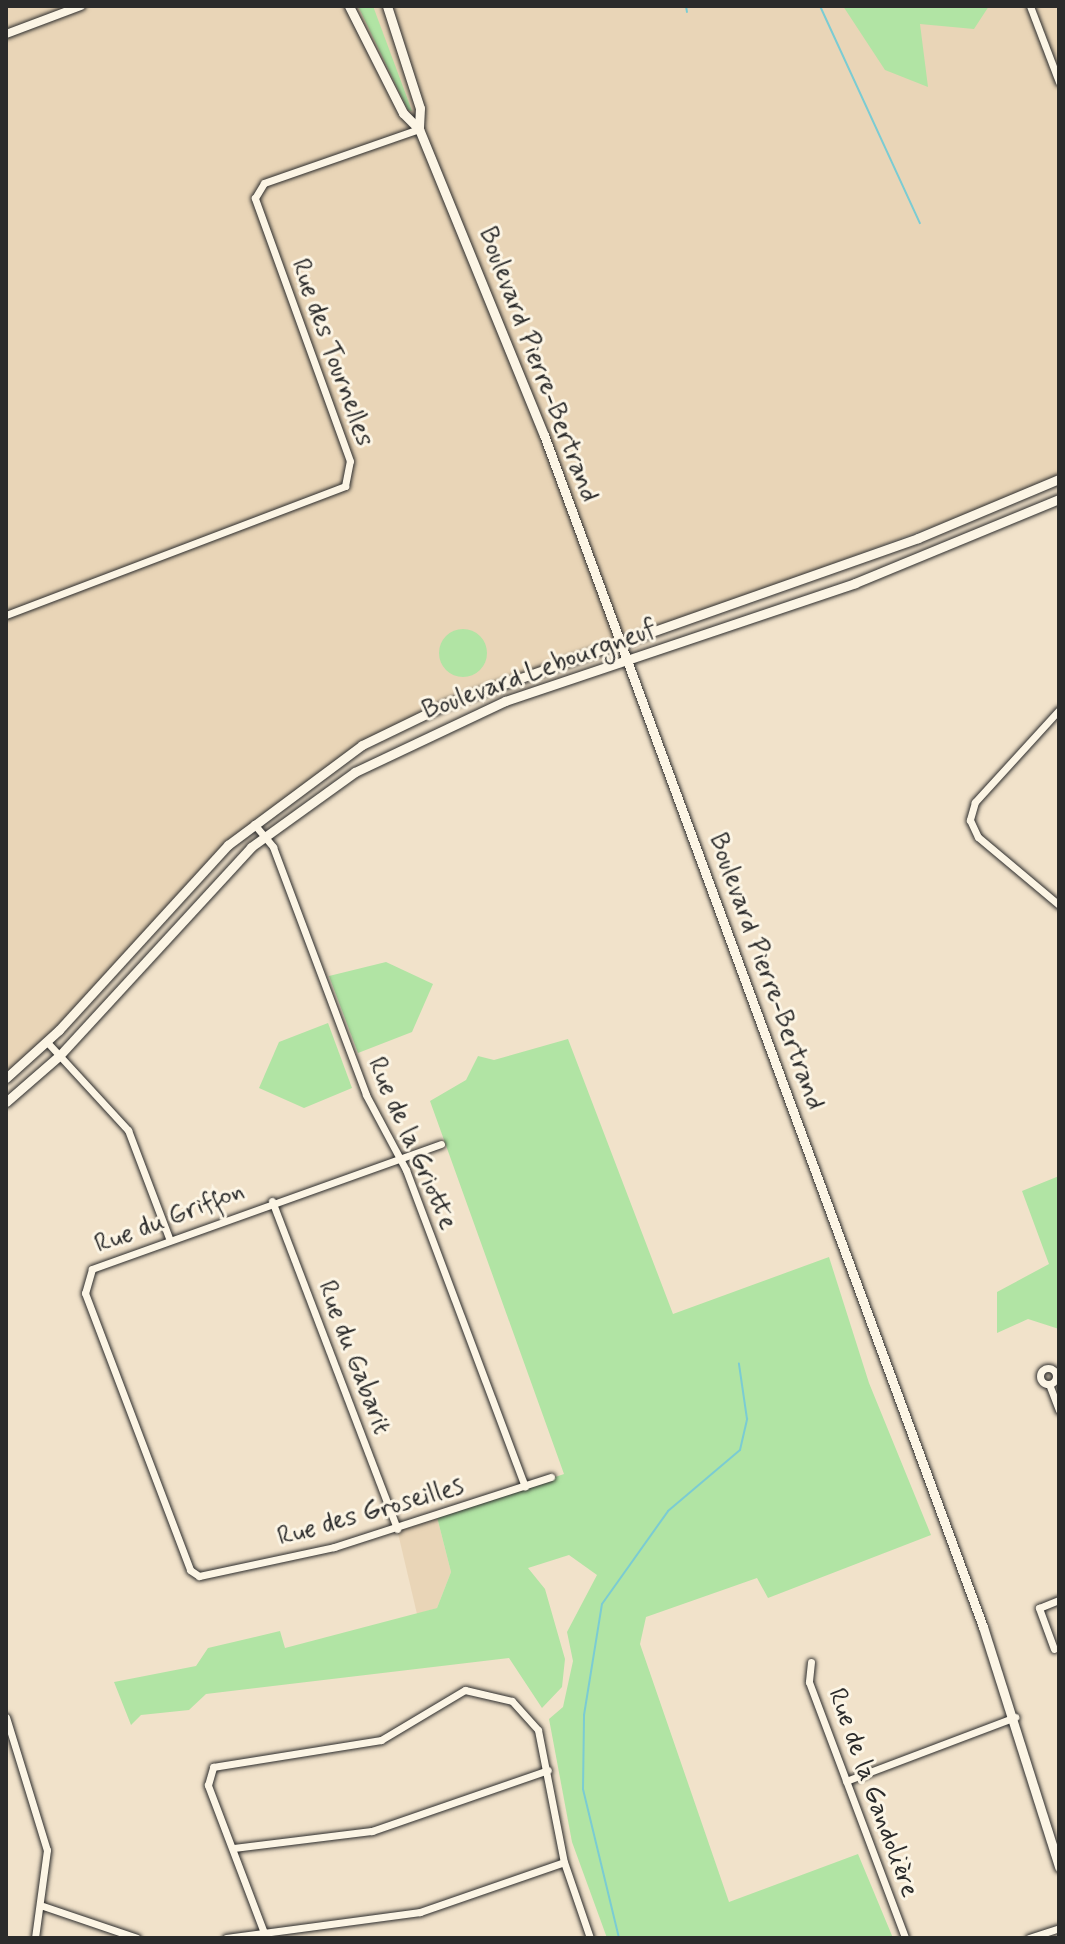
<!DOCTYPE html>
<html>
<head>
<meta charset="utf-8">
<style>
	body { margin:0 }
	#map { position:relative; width:1065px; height:1944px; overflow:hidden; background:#f1e2ca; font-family:Mynerve,sans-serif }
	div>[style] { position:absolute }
	.built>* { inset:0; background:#e9d5b7 }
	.green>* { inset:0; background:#b1e4a4 }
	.round { border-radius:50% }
	.stream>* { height:2px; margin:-1px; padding:0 1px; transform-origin:1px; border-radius:1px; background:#7bccd3 }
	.roads { filter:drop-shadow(0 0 2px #2b2b2b) drop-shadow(0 0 2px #2b2b2b) }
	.minor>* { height:7px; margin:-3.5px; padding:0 3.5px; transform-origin:3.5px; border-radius:3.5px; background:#fcf5e5 }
	.minor>.ring { margin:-3.5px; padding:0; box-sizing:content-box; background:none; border:7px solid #fcf5e5; border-radius:50% }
	.tertiary>* { height:8px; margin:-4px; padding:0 4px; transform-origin:4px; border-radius:4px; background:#fcf5e5 }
	.secondary>* { height:9px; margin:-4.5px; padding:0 4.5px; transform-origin:4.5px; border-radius:4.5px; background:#fcf5e5 }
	span { translate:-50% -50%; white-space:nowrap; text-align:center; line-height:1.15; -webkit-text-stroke:6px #fcf5e5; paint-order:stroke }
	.street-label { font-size:26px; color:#2b2b2b }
	.frame { position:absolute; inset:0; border:8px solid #2b2b2b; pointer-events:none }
</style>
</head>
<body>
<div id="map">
	<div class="built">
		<div style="clip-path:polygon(6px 6px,1059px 6px,1059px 479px,393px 728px,265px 812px,6px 1078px)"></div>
		<div style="clip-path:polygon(437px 1517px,451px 1572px,437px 1608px,417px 1614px,397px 1529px)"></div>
	</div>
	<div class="green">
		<div style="clip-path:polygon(358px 6px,373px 6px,412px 111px,408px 110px)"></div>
		<div style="clip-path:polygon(843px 6px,989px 6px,974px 29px,920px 24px,928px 87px,885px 70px)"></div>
		<div class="round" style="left:439px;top:629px;width:48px;height:48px"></div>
		<div style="clip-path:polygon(386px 962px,433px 984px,412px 1032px,358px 1053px,329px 976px)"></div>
		<div style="clip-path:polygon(328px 1023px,352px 1088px,304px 1108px,259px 1088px,279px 1042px)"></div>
		<div style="clip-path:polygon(568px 1039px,673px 1314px,829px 1257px,869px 1383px,931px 1535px,768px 1598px,757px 1578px,646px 1617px,640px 1644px,729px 1902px,858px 1854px,893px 1938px,607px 1938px,572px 1842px,549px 1719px,563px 1707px,573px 1661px,567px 1632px,597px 1575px,569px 1555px,528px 1568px,545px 1589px,565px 1659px,562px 1687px,542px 1708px,509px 1658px,206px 1694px,189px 1710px,141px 1715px,131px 1725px,114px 1682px,196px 1666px,208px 1648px,280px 1631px,285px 1648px,437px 1608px,451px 1572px,437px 1517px,564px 1474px,430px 1101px,466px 1080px,478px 1056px,494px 1060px)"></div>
		<div style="clip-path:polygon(1059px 1176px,1059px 1329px,1028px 1319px,997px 1333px,997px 1292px,1049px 1264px,1022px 1191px)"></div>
	</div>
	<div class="stream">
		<div style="left:686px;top:6px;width:6px;rotate:81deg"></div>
		<div style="left:820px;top:6px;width:239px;rotate:65.3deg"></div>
		<div style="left:619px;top:1938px;width:153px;rotate:-103.6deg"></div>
		<div style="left:583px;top:1789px;width:74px;rotate:-89.2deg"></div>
		<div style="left:584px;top:1715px;width:112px;rotate:-80.8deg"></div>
		<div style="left:602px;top:1604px;width:114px;rotate:-54.6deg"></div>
		<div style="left:668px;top:1511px;width:94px;rotate:-40.3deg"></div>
		<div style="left:740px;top:1450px;width:32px;rotate:-77deg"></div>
		<div style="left:747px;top:1419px;width:56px;rotate:-98.3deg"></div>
	</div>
	<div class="roads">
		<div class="minor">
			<div style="left:1030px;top:6px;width:81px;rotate:69.1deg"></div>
			<div style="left:6px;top:615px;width:363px;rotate:-20.8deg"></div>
			<div style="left:345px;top:486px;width:25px;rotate:-79deg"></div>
			<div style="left:350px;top:461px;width:280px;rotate:-109.9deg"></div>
			<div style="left:255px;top:198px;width:17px;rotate:-59deg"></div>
			<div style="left:264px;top:183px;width:164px;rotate:-19.2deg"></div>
			<div style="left:1059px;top:710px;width:125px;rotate:132.4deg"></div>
			<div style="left:975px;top:802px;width:19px;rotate:106deg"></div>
			<div style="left:970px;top:820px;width:19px;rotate:65deg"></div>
			<div style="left:978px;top:837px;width:106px;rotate:40deg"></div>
			<div style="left:254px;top:824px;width:30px;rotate:50deg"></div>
			<div style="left:273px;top:847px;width:265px;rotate:69.4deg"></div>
			<div style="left:366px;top:1095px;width:85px;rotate:61.9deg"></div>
			<div style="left:406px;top:1170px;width:338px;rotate:69.4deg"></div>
			<div style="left:47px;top:1042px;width:120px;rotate:47.4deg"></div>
			<div style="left:128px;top:1130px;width:116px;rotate:69.2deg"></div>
			<div style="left:441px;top:1144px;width:371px;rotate:160.3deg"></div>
			<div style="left:92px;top:1269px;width:25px;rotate:106deg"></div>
			<div style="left:85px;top:1293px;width:296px;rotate:69.2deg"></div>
			<div style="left:190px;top:1570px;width:11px;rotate:34deg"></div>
			<div style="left:199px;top:1576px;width:138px;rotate:-12.1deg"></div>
			<div style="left:334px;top:1547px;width:228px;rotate:-17.9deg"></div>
			<div style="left:272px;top:1201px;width:351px;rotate:69.1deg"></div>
			<div class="ring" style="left:1040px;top:1368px;width:9px;height:9px"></div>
			<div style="left:1049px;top:1384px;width:28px;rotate:69deg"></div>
			<div style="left:1054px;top:1649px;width:44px;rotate:-110.1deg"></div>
			<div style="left:1039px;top:1608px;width:22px;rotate:-22deg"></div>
			<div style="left:811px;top:1662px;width:20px;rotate:96deg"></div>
			<div style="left:809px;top:1682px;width:273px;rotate:69.4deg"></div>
			<div style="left:6px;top:1717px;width:139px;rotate:72.9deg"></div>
			<div style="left:47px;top:1850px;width:89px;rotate:97.8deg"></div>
			<div style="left:846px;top:1781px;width:181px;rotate:-20.7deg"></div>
			<div style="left:233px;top:1848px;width:140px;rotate:-7deg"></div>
			<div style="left:372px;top:1831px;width:186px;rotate:-19.1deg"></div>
			<div style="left:43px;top:1906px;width:99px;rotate:18.8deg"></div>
			<div style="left:226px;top:1938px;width:196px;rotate:-7.6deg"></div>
			<div style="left:420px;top:1912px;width:152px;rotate:-19.1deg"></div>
			<div style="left:266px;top:1938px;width:164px;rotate:-110.8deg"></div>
			<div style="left:208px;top:1785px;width:19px;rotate:-74deg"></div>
			<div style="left:213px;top:1767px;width:170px;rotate:-9.1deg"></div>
			<div style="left:381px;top:1740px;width:98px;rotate:-30.8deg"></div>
			<div style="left:465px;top:1690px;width:48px;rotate:13.2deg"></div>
			<div style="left:512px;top:1701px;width:39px;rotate:48deg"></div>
			<div style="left:538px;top:1730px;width:135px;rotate:78.9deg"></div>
			<div style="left:564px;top:1862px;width:80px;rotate:71.1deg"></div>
			<div style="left:1029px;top:1938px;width:32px;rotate:-18deg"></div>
		</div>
		<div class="tertiary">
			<div style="left:6px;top:34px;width:80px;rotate:-20.5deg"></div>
		</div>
		<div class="secondary">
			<div style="left:349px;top:6px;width:120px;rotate:63.2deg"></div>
			<div style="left:403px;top:113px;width:23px;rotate:45deg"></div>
			<div style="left:419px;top:129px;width:331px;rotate:67.8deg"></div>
			<div style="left:544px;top:435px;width:1270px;rotate:69.78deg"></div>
			<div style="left:983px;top:1627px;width:252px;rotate:72.4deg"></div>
			<div style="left:387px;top:6px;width:107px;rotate:72.1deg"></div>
			<div style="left:420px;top:108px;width:21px;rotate:93deg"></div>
			<div style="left:6px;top:1078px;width:72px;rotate:-42.2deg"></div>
			<div style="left:59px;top:1030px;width:251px;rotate:-47.6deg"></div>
			<div style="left:228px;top:845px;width:167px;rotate:-36.7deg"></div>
			<div style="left:362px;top:745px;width:94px;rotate:-25.8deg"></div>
			<div style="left:447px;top:704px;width:499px;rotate:-19.4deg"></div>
			<div style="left:918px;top:538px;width:153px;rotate:-22.7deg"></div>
			<div style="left:6px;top:1102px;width:72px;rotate:-41deg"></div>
			<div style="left:60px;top:1055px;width:282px;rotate:-47.4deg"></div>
			<div style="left:251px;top:847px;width:128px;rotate:-35.8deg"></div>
			<div style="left:355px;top:772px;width:166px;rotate:-25.3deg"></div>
			<div style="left:505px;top:701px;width:369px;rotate:-18.6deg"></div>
			<div style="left:855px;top:583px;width:221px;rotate:-22.4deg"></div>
		</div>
	</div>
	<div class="street-label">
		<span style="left:331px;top:353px;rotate:70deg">Rue des Tournelles</span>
		<span style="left:537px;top:365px;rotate:69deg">Boulevard Pierre-Bertrand</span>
		<span style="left:540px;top:671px;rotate:-20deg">Boulevard Lebourgneuf</span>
		<span style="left:765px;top:972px;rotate:70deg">Boulevard Pierre-Bertrand</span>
		<span style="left:411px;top:1144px;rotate:66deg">Rue de la Griotte</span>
		<span style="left:170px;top:1219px;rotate:-21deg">Rue du Griffon</span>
		<span style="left:353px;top:1358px;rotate:69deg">Rue du Gabarit</span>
		<span style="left:371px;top:1513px;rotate:-16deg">Rue des Groseilles</span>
		<span style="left:872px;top:1793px;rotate:70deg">Rue de la Gandolière</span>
	</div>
	<div class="frame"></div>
</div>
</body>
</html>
